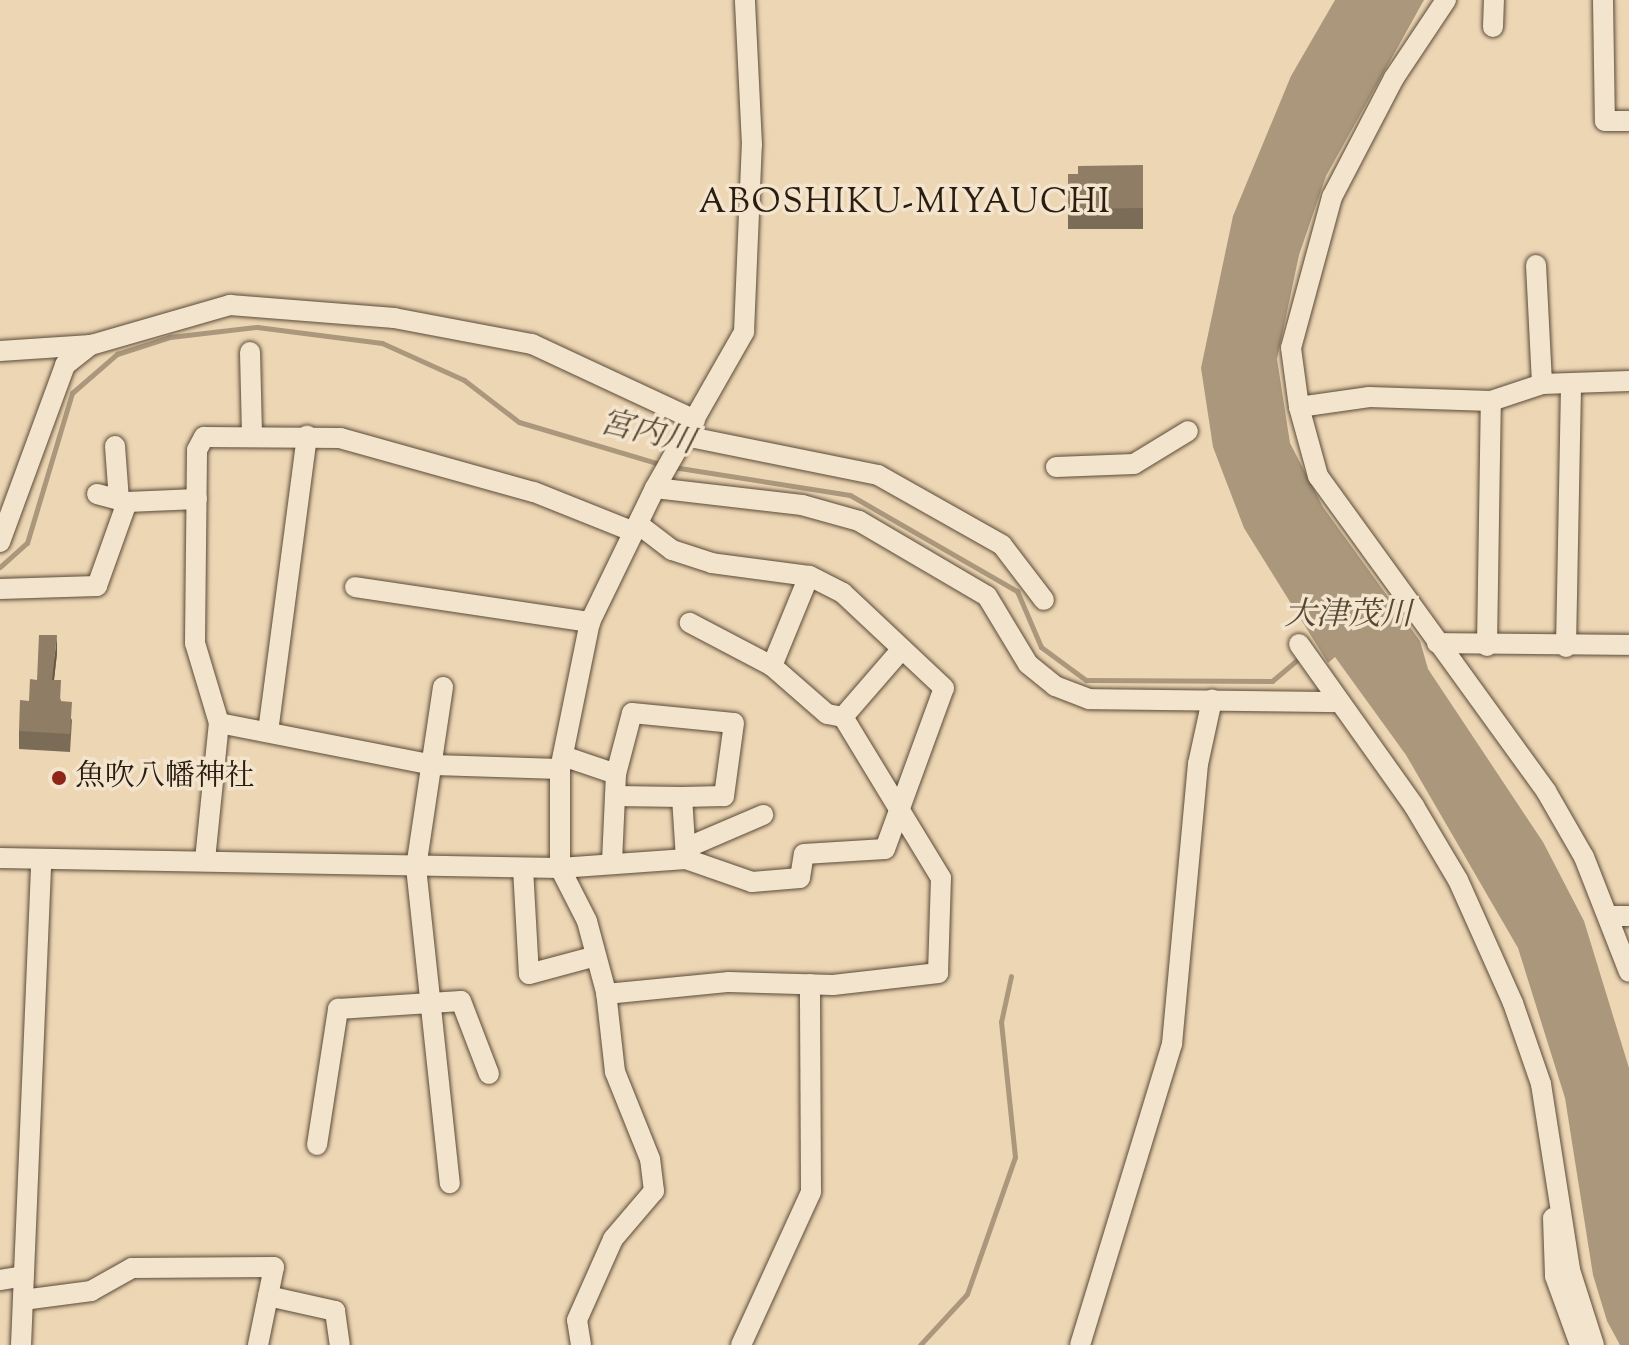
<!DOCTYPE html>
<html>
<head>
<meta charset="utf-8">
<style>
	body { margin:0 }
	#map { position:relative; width:1629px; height:1345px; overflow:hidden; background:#edd6b4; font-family:"Sorts Mill Goudy","Noto Serif JP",serif }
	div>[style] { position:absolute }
	.water>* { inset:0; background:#ab977c }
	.stream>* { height:5px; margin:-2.5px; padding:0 2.5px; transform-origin:2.5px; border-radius:2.5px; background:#ab977c }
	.roads { filter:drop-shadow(0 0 2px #5b4b38) drop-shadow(0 0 2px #5b4b38) }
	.minor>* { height:20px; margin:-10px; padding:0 10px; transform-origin:10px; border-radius:10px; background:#f3e4ce }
	.wall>* { inset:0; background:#7b6c57 }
	.shaded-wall>* { inset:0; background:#645847 }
	.building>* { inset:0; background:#8f7d65 }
	.dots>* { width:22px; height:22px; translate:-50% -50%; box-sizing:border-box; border:4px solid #f3e4ce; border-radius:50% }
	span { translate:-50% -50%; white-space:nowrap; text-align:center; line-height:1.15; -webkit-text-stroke:7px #f3e4ce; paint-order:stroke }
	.poi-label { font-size:30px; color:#2a1d0f }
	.left { translate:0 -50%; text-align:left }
	.water-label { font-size:32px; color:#574835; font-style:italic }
	.quarter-label { font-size:34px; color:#2a1d0f; letter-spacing:2px }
</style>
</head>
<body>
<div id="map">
	<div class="water">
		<div style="clip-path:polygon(1335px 0,1424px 0,1326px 176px,1299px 255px,1277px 359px,1290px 443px,1323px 507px,1420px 641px,1428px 669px,1543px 842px,1584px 921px,1629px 1068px,1629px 1345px,1620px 1345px,1607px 1321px,1593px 1275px,1565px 1098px,1518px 948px,1406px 755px,1335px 657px,1328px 663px,1244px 528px,1213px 447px,1201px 368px,1233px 216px,1291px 76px)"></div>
	</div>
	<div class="stream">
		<div style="left:673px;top:467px;width:179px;rotate:9deg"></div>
		<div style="left:850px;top:495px;width:193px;rotate:29.9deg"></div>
		<div style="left:1017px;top:591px;width:61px;rotate:66.8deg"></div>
		<div style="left:1041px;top:647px;width:56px;rotate:36.3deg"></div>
		<div style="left:1086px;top:680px;width:186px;rotate:0.3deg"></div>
		<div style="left:1272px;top:681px;width:39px;rotate:-40deg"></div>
		<div style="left:0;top:567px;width:36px;rotate:-42deg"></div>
		<div style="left:27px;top:543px;width:157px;rotate:-73.3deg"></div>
		<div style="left:72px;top:393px;width:60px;rotate:-40.9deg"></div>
		<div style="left:117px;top:354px;width:56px;rotate:-17.8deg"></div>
		<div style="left:170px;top:337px;width:88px;rotate:-6.6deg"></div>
		<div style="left:257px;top:327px;width:126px;rotate:7.3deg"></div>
		<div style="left:382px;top:343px;width:90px;rotate:24.3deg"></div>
		<div style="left:464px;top:380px;width:69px;rotate:37.4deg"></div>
		<div style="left:519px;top:422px;width:150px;rotate:16.6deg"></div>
		<div style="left:920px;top:1345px;width:69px;rotate:-47.3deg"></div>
		<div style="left:967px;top:1294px;width:145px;rotate:-70.7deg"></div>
		<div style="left:1015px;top:1157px;width:136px;rotate:-95.9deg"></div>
		<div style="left:1001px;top:1022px;width:47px;rotate:-77.7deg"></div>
	</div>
	<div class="roads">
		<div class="minor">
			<div style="left:1446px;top:0;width:94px;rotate:123.7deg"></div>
			<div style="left:1394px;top:78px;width:134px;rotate:117.5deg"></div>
			<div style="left:1332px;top:197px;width:156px;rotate:105.2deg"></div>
			<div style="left:1291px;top:348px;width:60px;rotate:82.3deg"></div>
			<div style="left:1299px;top:407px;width:72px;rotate:74.6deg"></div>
			<div style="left:1318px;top:476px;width:389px;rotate:54.1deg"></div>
			<div style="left:1546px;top:791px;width:76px;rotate:60.1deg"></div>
			<div style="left:1584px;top:857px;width:123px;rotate:68.6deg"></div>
			<div style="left:1603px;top:0;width:121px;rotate:89.1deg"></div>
			<div style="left:1605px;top:121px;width:24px"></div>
			<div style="left:1493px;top:27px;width:27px;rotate:-88deg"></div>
			<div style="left:1536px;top:265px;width:119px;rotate:87.1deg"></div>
			<div style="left:0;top:351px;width:91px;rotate:-3.8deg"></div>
			<div style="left:250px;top:352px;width:83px;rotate:88.6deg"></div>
			<div style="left:1299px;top:407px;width:71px;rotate:-8.1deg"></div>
			<div style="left:1369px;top:397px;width:122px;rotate:1.9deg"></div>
			<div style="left:1491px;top:401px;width:54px;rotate:-18.4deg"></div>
			<div style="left:1542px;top:384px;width:87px;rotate:-2deg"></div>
			<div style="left:685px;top:436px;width:197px;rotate:11.4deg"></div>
			<div style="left:878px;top:475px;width:142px;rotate:29.4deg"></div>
			<div style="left:1002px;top:545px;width:69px;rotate:52.6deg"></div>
			<div style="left:115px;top:446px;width:54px;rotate:85.8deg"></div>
			<div style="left:1056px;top:467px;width:78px;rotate:-2.2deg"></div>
			<div style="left:1134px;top:464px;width:63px;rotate:-31.4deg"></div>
			<div style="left:655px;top:488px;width:148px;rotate:6.6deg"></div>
			<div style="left:802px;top:505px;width:59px;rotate:15.7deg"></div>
			<div style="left:859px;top:521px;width:148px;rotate:30.4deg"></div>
			<div style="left:987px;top:596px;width:79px;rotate:58.9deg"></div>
			<div style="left:1028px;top:664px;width:35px;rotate:39deg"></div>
			<div style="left:1055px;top:686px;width:36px;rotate:21deg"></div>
			<div style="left:1089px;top:699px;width:249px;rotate:0.7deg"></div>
			<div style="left:97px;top:494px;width:31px;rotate:15deg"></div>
			<div style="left:127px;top:502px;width:70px;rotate:-2.5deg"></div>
			<div style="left:0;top:542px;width:189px;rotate:-69.8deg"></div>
			<div style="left:65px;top:365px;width:33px;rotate:-38deg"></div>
			<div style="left:91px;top:345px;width:145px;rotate:-16.1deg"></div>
			<div style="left:230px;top:305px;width:165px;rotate:4.5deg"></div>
			<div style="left:394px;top:318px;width:140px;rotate:10.7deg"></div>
			<div style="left:532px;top:344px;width:180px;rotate:25deg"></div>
			<div style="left:355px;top:587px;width:238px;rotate:8.5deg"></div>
			<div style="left:0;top:589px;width:97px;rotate:-1.8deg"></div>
			<div style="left:97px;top:586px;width:89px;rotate:-70.3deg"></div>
			<div style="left:1437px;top:643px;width:192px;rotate:0.6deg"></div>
			<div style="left:1299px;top:644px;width:199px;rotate:54.6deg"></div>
			<div style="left:1414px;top:806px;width:86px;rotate:59.3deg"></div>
			<div style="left:1458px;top:880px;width:135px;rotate:65.9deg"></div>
			<div style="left:1513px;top:1003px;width:86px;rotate:70.9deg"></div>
			<div style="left:1541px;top:1084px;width:188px;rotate:81.1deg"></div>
			<div style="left:1570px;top:1270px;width:79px;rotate:72.3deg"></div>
			<div style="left:1487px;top:646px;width:245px;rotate:-89.1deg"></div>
			<div style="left:1566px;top:647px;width:262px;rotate:-88.9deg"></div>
			<div style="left:772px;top:666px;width:97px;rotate:-67.7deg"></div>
			<div style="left:443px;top:687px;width:182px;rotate:98.5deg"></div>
			<div style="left:416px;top:867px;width:318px;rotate:83.9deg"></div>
			<div style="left:843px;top:717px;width:90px;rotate:-49.1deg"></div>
			<div style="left:219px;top:723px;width:219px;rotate:11.1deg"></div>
			<div style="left:434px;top:765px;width:126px;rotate:1.8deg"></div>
			<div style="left:268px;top:732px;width:299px;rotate:-82.5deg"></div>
			<div style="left:563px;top:756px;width:56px;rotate:18.8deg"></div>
			<div style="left:615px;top:796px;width:67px;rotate:0.9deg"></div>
			<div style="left:686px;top:848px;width:84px;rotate:-23.2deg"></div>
			<div style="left:0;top:858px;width:560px;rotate:1.02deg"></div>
			<div style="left:560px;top:868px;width:126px;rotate:-4.1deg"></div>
			<div style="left:686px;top:859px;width:70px;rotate:19.2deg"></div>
			<div style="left:752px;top:882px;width:48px;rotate:-4.8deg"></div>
			<div style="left:800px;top:878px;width:24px;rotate:-81deg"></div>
			<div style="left:804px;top:854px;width:81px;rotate:-3.5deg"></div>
			<div style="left:885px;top:849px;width:171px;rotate:-69.9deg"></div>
			<div style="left:944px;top:688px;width:139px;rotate:-136.8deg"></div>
			<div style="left:843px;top:593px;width:38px;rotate:-153deg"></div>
			<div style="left:809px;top:576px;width:98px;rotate:-172.4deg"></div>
			<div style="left:712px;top:563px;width:42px;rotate:-162deg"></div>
			<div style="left:672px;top:550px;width:43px;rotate:-142.6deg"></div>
			<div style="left:205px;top:860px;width:138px;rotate:-84.2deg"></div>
			<div style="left:219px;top:723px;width:84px;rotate:-106.7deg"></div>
			<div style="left:195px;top:643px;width:193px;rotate:-89.4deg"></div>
			<div style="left:197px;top:450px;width:15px;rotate:-62deg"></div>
			<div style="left:204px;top:437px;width:136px;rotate:0.4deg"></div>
			<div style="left:340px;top:438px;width:201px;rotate:15.6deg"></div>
			<div style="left:534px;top:492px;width:108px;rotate:21.8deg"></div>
			<div style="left:612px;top:862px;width:88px;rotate:-87.4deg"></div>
			<div style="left:616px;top:774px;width:63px;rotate:-75.3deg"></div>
			<div style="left:632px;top:713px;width:102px;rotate:5.6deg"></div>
			<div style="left:734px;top:723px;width:74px;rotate:97.8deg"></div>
			<div style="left:724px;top:796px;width:42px;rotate:178.6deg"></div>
			<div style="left:682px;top:797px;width:62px;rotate:86.3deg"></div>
			<div style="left:523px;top:868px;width:106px;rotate:86.8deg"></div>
			<div style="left:529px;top:974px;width:69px;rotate:-15deg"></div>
			<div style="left:1608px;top:916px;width:21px"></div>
			<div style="left:606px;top:994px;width:124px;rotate:-5.6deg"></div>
			<div style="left:729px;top:982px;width:104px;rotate:1.7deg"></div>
			<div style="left:833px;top:985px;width:106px;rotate:-6.5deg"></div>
			<div style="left:938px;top:973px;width:95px;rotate:-88.2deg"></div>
			<div style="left:941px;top:878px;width:188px;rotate:-121.3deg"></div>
			<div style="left:843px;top:717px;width:16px;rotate:-169deg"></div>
			<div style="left:827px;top:714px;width:73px;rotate:-138.9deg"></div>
			<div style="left:772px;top:666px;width:93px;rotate:-152.3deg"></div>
			<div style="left:317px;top:1145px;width:138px;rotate:-81.2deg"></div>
			<div style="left:338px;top:1009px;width:123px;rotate:-3.7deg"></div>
			<div style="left:461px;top:1001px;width:78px;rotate:69deg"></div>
			<div style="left:1553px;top:1218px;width:58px;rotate:88deg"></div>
			<div style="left:1555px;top:1276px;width:73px;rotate:70.1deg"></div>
			<div style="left:0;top:1280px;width:24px;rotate:-9deg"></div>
			<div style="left:268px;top:1296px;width:69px;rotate:12.6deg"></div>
			<div style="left:335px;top:1311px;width:34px;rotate:82deg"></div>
			<div style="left:23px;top:1300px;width:69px;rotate:-7.5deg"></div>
			<div style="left:91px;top:1291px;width:47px;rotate:-29.3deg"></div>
			<div style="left:132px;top:1268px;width:142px;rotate:-0.4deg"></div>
			<div style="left:274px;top:1267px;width:80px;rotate:101.6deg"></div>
			<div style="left:21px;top:1345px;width:481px;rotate:-87.6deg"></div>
			<div style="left:581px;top:1345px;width:25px;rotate:-99deg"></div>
			<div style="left:577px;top:1320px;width:89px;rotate:-66deg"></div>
			<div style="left:613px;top:1239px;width:63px;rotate:-49.5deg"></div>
			<div style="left:654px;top:1191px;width:32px;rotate:-97deg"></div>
			<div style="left:650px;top:1159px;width:94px;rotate:-111.9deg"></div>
			<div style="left:615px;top:1072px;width:81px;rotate:-96.4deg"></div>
			<div style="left:606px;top:992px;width:73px;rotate:-105deg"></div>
			<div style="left:587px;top:921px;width:59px;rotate:-117deg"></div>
			<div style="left:560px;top:868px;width:99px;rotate:-90deg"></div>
			<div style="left:560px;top:769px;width:150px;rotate:-78.5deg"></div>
			<div style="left:590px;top:622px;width:149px;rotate:-64.1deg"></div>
			<div style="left:655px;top:488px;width:180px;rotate:-60.3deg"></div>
			<div style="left:744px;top:332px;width:187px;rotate:-87.6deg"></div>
			<div style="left:752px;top:145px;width:145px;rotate:-92.8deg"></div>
			<div style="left:741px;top:1345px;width:168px;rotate:-65.4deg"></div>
			<div style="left:811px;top:1192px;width:208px;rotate:-90.3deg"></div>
			<div style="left:1080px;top:1345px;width:315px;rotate:-73deg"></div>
			<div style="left:1172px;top:1044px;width:281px;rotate:-84.7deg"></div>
			<div style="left:1198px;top:764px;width:66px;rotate:-77.7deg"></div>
		</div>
	</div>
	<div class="wall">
		<div style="clip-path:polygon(1143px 165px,1143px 229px,1068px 229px,1068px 174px,1078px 174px)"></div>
		<div style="clip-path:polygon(57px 653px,54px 680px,61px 701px,72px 720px,70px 752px,19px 749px,19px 731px,29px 701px,37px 680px)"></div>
	</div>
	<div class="shaded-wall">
		<div style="clip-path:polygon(57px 635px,57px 653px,52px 698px,52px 680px)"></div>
	</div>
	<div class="building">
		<div style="clip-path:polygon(1143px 165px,1143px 208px,1068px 209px,1068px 174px,1078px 174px,1078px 166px)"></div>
		<div style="clip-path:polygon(39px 635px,57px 635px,52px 680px,61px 680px,60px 701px,72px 702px,70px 734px,19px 731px,20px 700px,29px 701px,30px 679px,37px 680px)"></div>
	</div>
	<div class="dots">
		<div style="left:59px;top:778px;background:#8f2418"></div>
	</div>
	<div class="poi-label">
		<span class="left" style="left:75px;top:778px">魚吹八幡神社</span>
	</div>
	<div class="water-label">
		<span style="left:647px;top:434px;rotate:13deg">宮内川</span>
		<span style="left:1348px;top:616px">大津茂川</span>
	</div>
	<div class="quarter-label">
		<span style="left:905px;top:204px">ABOSHIKU-MIYAUCHI</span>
	</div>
</div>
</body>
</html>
